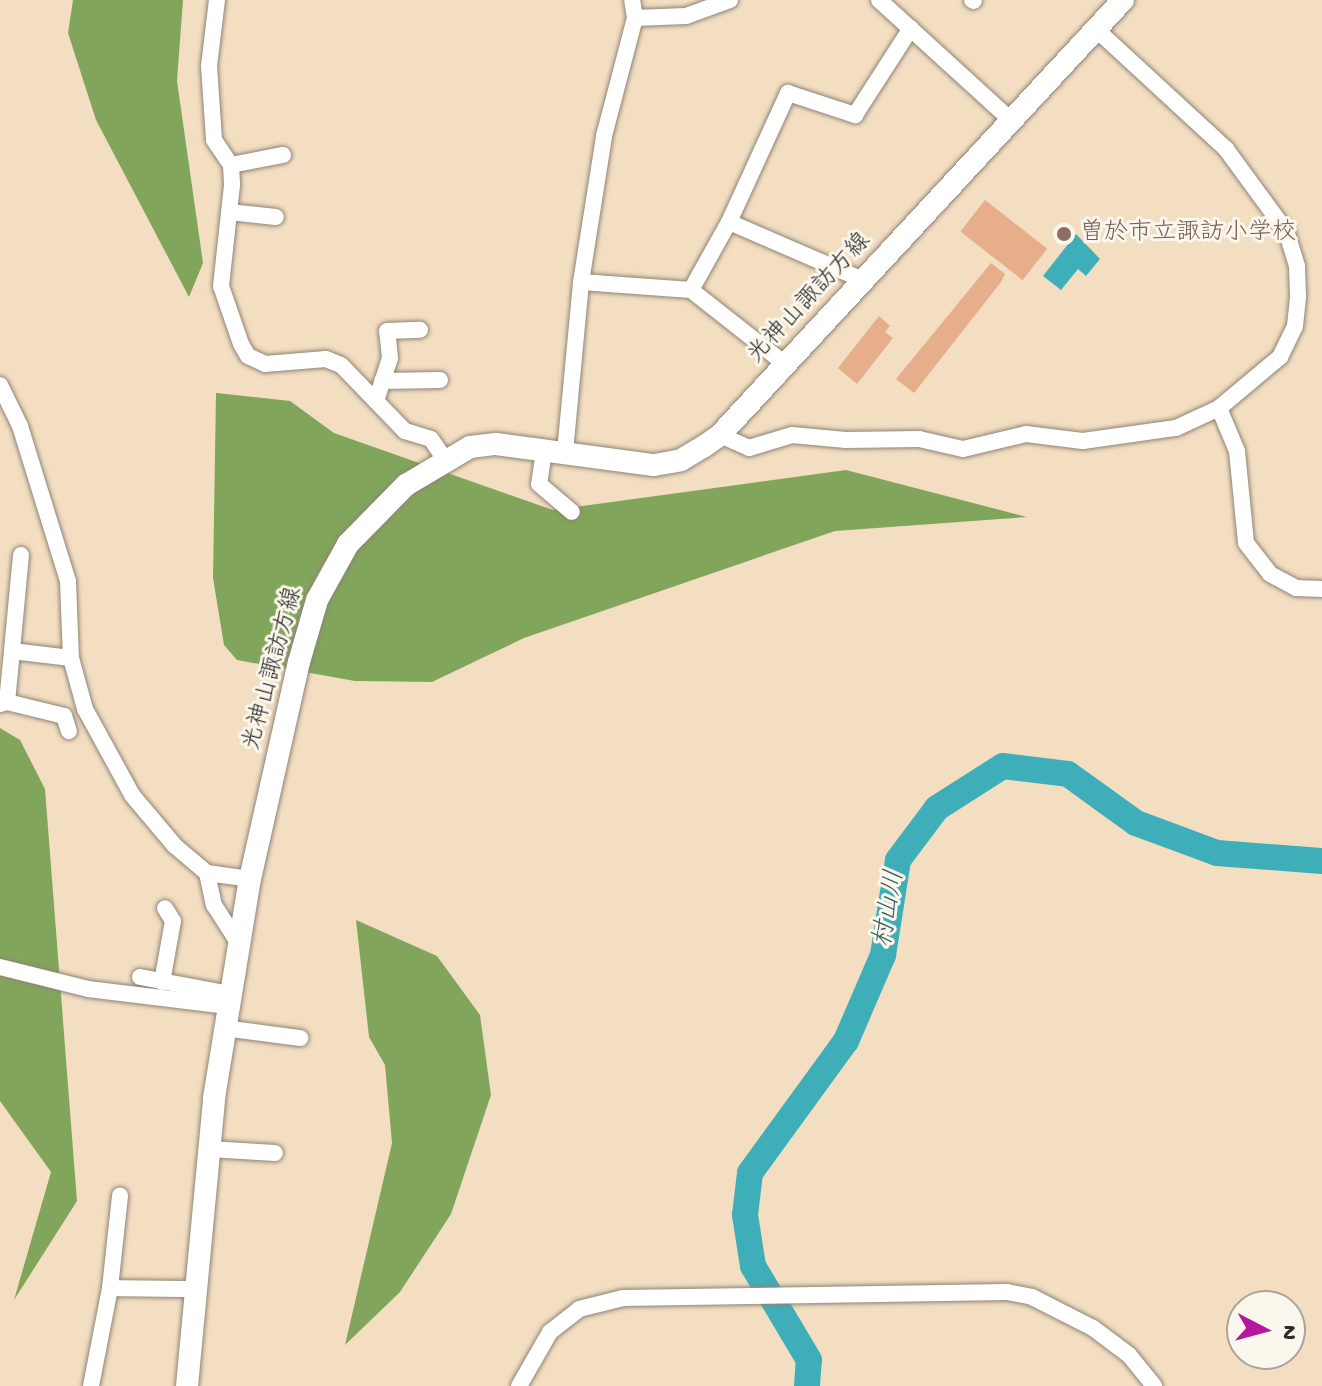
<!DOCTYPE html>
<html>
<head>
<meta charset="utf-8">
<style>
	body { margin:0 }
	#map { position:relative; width:1322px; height:1386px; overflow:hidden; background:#f3dec2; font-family:"Gochi Hand","Klee One",sans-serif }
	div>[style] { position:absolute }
	.forest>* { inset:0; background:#81a65b }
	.water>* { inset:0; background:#3eaeb9 }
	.river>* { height:26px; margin:-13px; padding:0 13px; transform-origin:13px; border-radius:13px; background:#3eaeb9 }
	.building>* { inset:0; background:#e6ae8b; transform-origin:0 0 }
	.roads { filter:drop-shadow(0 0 2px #8f8476) drop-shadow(0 0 2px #8f8476) }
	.minor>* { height:16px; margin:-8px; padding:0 8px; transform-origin:8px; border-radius:8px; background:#fff }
	.secondary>* { height:22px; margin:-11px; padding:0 11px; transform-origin:11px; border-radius:11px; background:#fff }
	.dots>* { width:22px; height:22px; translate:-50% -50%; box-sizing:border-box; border:4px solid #fbf7ec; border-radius:50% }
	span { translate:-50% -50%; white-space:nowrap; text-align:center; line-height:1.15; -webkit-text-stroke:6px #fbf7ec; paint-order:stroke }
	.education-label { font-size:24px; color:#785e54 }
	.left { translate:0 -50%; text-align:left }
	.street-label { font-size:24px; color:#2b2b2b }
	.water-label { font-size:26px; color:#335f64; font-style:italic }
	.north { position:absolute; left:1226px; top:1290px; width:80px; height:80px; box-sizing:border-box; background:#fbf7ec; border:2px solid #a8a59f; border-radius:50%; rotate:96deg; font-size:22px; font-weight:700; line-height:32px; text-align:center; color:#2b2b2b }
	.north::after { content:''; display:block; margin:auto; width:28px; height:36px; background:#b5179e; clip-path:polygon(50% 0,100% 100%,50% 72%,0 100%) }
</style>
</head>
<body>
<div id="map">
	<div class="forest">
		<div style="clip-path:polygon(73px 0,183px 0,177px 81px,203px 263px,189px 297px,96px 120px,68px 33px)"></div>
		<div style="clip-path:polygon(216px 393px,290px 401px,334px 433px,553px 510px,846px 470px,1027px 517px,835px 531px,524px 638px,432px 682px,355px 681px,237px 660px,224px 645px,213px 578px)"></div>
		<div style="clip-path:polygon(0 728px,20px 740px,45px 789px,77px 1201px,14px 1300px,51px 1172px,0 1101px)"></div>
		<div style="clip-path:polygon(356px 920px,437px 956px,480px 1015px,491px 1095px,451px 1214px,400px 1292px,345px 1345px,392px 1143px,385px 1065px,369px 1037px)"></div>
	</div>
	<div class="water">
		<div style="clip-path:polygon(1076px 234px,1100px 259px,1086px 276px,1078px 269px,1061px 290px,1043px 276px)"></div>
	</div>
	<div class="river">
		<div style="left:807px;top:1386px;width:26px;rotate:-86deg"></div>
		<div style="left:809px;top:1360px;width:109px;rotate:-120.8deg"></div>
		<div style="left:753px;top:1266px;width:52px;rotate:-98.9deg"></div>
		<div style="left:745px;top:1215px;width:42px;rotate:-83.2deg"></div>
		<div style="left:750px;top:1173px;width:163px;rotate:-54deg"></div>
		<div style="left:846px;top:1041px;width:94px;rotate:-66.7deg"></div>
		<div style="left:883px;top:955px;width:96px;rotate:-81deg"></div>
		<div style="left:898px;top:860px;width:65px;rotate:-53.1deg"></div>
		<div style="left:937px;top:808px;width:78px;rotate:-32.5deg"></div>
		<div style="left:1003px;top:766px;width:65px;rotate:7deg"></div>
		<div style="left:1068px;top:774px;width:84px;rotate:35.8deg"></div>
		<div style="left:1136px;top:823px;width:86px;rotate:20.3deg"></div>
		<div style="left:1217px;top:853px;width:105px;rotate:4.4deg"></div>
	</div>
	<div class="building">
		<div style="left:985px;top:200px;width:79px;height:40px;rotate:38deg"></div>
		<div style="clip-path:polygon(991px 263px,1005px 274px,1001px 282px,914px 393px,896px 379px)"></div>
		<div style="clip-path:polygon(879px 316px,890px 326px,885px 332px,893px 338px,857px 384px,838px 368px)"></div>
	</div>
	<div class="roads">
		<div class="minor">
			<div style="left:217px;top:0;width:66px;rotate:96.9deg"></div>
			<div style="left:209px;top:66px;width:74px;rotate:86.1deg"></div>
			<div style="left:214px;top:140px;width:30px;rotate:56deg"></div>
			<div style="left:231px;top:165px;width:20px;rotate:87deg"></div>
			<div style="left:232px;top:185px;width:102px;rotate:96.2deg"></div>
			<div style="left:221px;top:286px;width:61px;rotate:71deg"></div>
			<div style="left:241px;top:344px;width:14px;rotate:60deg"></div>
			<div style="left:248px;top:356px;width:19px;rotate:25deg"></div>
			<div style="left:265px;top:364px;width:61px;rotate:-4.7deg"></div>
			<div style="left:326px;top:359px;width:16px;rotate:22deg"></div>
			<div style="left:341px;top:365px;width:92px;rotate:45.9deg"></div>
			<div style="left:405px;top:431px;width:27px;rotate:17deg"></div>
			<div style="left:431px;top:439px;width:23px;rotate:56deg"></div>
			<div style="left:879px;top:0;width:178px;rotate:42.3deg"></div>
			<div style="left:972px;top:0;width:2px;rotate:27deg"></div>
			<div style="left:635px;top:18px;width:51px;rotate:-2.2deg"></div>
			<div style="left:686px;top:16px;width:47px;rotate:-20deg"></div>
			<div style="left:231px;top:165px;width:53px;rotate:-10.9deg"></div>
			<div style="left:229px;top:212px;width:47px;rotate:6.1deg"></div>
			<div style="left:729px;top:222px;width:142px;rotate:-65.4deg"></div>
			<div style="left:788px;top:93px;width:71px;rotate:18.2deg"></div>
			<div style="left:855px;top:115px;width:103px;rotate:-57.2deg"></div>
			<div style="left:581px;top:282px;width:110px;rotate:4.2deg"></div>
			<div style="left:691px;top:290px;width:78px;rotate:-60.8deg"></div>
			<div style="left:729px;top:222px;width:146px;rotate:23.4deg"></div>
			<div style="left:691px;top:290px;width:120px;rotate:38.2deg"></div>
			<div style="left:382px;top:381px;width:58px;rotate:-1deg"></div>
			<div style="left:0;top:385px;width:46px;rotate:64deg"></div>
			<div style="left:20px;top:426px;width:162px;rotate:72.8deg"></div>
			<div style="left:68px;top:581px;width:77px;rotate:87.8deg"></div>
			<div style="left:71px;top:658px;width:53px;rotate:74.6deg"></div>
			<div style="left:85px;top:709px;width:98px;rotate:61.3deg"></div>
			<div style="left:132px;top:795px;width:67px;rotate:49.9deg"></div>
			<div style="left:175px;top:846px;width:42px;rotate:40.2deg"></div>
			<div style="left:207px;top:873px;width:43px;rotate:7.9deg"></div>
			<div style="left:376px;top:401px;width:45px;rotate:-72deg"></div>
			<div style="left:390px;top:358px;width:27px;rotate:-96deg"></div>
			<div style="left:387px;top:331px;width:33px;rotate:-2deg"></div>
			<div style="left:1219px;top:408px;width:47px;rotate:67.3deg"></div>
			<div style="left:1237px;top:451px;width:92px;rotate:84.4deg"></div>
			<div style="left:1246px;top:543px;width:39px;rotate:52deg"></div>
			<div style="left:1270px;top:574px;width:30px;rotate:28deg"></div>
			<div style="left:1296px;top:588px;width:26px;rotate:2deg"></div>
			<div style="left:720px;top:435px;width:32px;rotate:24deg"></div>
			<div style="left:749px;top:448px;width:45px;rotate:-16.8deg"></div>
			<div style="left:792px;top:435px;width:54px;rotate:5.3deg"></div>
			<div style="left:846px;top:440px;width:73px;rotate:-0.8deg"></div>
			<div style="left:919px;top:439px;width:45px;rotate:12.8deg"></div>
			<div style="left:963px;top:449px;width:65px;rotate:-13.4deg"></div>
			<div style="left:1026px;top:434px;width:57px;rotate:7deg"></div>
			<div style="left:1083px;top:441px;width:94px;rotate:-8deg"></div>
			<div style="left:1176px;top:428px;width:47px;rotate:-24.9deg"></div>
			<div style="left:1219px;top:408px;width:80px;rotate:-39.9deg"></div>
			<div style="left:1280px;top:357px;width:34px;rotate:-64deg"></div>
			<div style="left:1295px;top:326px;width:31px;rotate:-84deg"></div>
			<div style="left:1298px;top:295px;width:29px;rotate:-92deg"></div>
			<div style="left:1297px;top:266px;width:37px;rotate:-107deg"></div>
			<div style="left:1286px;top:231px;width:102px;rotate:-126.2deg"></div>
			<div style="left:1226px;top:149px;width:177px;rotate:-137.3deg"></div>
			<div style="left:544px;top:450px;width:34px;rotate:98deg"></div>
			<div style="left:539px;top:484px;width:43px;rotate:40.3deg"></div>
			<div style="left:565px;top:452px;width:171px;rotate:-84.6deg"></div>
			<div style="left:581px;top:282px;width:148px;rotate:-81deg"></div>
			<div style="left:604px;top:136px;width:122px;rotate:-75.3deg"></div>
			<div style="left:635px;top:18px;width:18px;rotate:-99deg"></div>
			<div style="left:21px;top:555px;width:96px;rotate:95.4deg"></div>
			<div style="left:12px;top:651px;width:59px;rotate:6.8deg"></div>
			<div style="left:7px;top:702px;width:59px;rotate:13.8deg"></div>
			<div style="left:64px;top:716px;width:16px;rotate:72deg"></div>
			<div style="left:0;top:704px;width:7px;rotate:-16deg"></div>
			<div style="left:7px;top:702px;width:51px;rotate:-84.4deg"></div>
			<div style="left:207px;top:873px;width:33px;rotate:78deg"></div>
			<div style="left:214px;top:905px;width:46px;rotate:57.3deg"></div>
			<div style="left:0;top:967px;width:91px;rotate:14deg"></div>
			<div style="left:88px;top:989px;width:141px;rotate:6.9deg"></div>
			<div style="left:140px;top:977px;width:92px;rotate:10.7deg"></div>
			<div style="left:162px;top:982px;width:62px;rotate:-79.8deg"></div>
			<div style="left:173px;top:921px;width:15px;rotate:-122deg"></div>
			<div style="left:224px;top:1028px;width:77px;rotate:7.5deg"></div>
			<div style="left:209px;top:1149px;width:66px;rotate:3.5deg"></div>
			<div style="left:110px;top:1288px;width:93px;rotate:-83.8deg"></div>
			<div style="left:91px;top:1386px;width:100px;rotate:-79deg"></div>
			<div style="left:110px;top:1288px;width:86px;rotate:0.7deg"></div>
			<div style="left:519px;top:1386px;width:62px;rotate:-60.1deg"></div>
			<div style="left:550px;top:1332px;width:37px;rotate:-38deg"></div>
			<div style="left:579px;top:1309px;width:45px;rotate:-14deg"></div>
			<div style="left:623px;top:1298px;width:384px;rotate:-0.9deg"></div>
			<div style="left:1007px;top:1292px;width:25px;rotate:11deg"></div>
			<div style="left:1032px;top:1297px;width:68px;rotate:26.9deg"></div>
			<div style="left:1093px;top:1328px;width:45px;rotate:36.9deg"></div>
			<div style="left:1129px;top:1355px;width:40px;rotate:51deg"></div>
		</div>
		<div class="secondary">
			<div style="left:187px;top:1386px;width:289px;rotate:-84.6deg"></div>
			<div style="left:214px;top:1098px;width:222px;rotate:-80.7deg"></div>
			<div style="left:250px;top:879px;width:222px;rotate:-77.3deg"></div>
			<div style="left:299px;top:662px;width:65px;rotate:-73.8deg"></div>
			<div style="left:317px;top:600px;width:64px;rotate:-61deg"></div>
			<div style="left:348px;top:544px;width:83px;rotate:-45.5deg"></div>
			<div style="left:406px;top:485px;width:74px;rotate:-30.7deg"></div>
			<div style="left:470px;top:447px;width:26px;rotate:-7deg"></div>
			<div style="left:496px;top:444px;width:159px;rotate:7.6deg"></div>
			<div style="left:654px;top:465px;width:27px;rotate:-10deg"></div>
			<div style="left:681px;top:460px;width:26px;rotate:-31deg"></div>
			<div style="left:703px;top:447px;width:21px;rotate:-35deg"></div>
			<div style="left:720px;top:435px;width:593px;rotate:-47.19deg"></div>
		</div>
	</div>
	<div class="dots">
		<div style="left:1064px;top:234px;background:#8d6e63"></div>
	</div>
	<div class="education-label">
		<span class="left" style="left:1080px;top:234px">曽於市立諏訪小学校</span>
	</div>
	<div class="street-label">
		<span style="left:810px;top:299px;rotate:-47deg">光神山諏訪方線</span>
		<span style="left:274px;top:669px;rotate:-75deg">光神山諏訪方線</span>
	</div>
	<div class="water-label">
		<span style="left:891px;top:909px;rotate:-80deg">村山川</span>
	</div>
	<div class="north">N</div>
</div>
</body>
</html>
